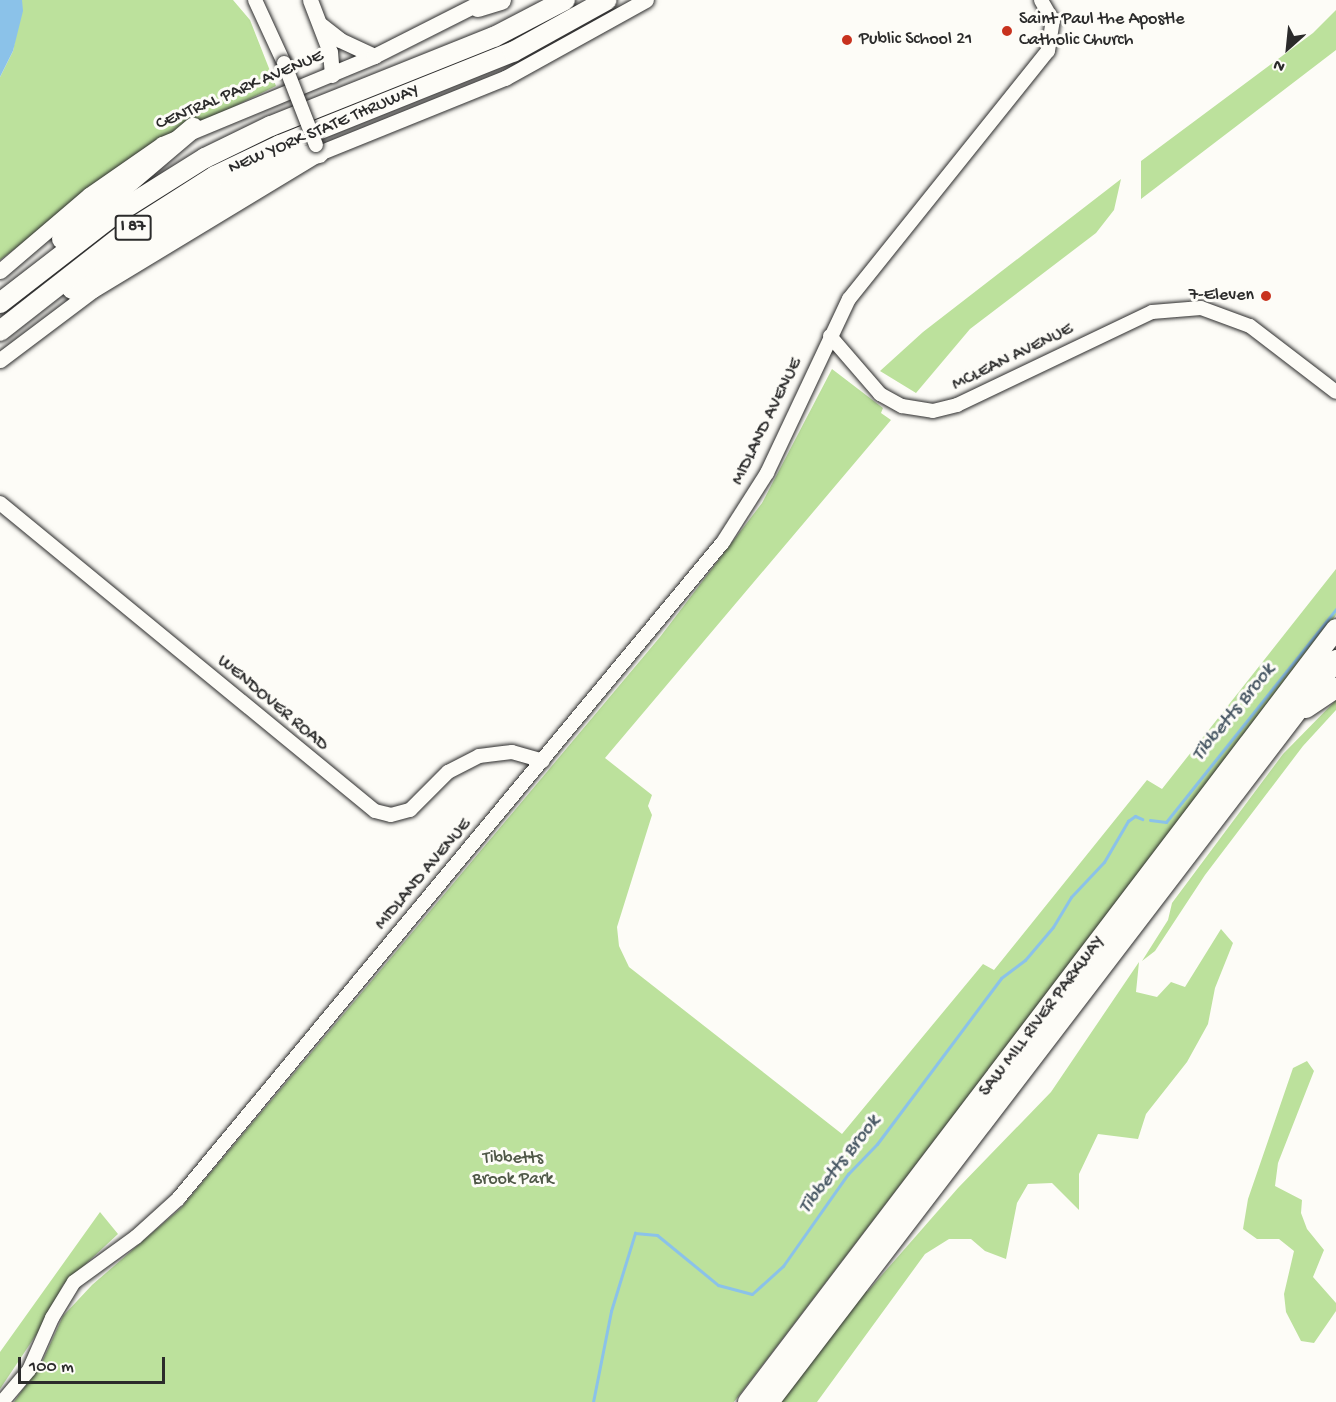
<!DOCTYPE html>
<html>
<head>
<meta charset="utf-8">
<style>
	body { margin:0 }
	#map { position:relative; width:1336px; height:1402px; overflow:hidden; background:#fdfcf7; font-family:"Gochi Hand",sans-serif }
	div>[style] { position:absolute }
	.green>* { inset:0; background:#bce19c }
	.water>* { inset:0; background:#8bc2e9 }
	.stream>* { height:3px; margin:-1.5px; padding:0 1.5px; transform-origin:1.5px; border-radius:1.5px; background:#8bc2e9 }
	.roads { filter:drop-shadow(0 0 2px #2b2b2b) drop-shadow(0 0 2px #2b2b2b) }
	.tertiary>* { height:14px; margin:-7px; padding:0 7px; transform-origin:7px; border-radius:7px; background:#fdfcf7 }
	.secondary>* { height:15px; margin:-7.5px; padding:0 7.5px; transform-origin:7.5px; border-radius:7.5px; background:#fdfcf7 }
	.motorway>* { height:20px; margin:-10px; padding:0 10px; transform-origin:10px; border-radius:10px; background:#fdfcf7 }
	.bridges { filter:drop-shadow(0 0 2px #2b2b2b) drop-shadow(0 0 2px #2b2b2b) }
	.tertiary-bridge>* { height:14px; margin:-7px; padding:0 7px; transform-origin:7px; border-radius:7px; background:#fdfcf7 }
	.dots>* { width:16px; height:16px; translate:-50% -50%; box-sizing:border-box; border:3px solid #fdfcf7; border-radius:50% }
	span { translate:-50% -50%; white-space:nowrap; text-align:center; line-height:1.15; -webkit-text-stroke:6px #fdfcf7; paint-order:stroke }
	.shield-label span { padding:2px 4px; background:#fdfcf7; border:2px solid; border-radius:4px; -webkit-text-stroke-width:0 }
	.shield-label { font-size:16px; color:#2b2b2b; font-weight:700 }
	.poi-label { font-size:18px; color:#2b2b2b }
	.left { translate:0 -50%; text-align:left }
	.right { translate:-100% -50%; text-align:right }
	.street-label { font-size:18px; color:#2b2b2b }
	.park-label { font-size:18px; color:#4f5847 }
	.water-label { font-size:20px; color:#485864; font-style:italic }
	.north { position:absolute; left:1258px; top:18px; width:60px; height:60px; -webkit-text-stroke:4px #fdfcf7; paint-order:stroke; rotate:207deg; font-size:16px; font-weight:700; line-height:24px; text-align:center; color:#2b2b2b }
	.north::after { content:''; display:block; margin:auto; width:21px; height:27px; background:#2b2b2b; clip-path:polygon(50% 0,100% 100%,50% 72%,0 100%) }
	.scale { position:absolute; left:18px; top:1357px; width:147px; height:27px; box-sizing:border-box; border:3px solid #2b2b2b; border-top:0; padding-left:8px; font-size:18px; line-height:21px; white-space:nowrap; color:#2b2b2b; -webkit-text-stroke:4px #fdfcf7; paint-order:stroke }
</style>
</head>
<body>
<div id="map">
	<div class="green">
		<div style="clip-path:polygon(22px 0,233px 0,250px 20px,276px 86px,149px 148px,0 260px,0 77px,13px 51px)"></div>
		<div style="clip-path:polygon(1336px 10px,1336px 50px,1141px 199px,1141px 161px,1313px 33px)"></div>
		<div style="clip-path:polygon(1121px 179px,1114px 210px,1096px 233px,970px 329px,916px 393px,880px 371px,923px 332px)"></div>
		<div style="clip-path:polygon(832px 369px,883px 408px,881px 413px,891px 420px,605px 758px,652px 795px,648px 806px,652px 815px,617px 927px,619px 946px,629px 967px,842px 1134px,983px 964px,994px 970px,1147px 780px,1162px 789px,1336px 569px,1336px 615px,734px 1402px,14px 1402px,42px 1362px,63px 1316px,92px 1285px,181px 1208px,660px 637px,762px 503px)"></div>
		<div style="clip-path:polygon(1336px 700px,1336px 710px,1303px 746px,1205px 875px,1155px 951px,1142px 961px,1168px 920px,1172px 903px,1283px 754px)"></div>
		<div style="clip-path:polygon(1221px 929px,1233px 943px,1215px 988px,1208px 1024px,1187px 1062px,1146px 1114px,1138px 1139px,1098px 1134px,1079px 1174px,1079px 1210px,1052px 1183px,1028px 1184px,1017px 1203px,1006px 1259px,985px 1251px,971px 1239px,949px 1239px,925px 1254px,817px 1402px,780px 1402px,867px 1288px,867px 1292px,958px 1188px,1051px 1092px,1139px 962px,1136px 992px,1157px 997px,1171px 982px,1185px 987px)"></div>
		<div style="clip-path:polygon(1307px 1061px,1314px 1071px,1278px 1163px,1275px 1186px,1302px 1200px,1301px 1213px,1307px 1229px,1324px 1250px,1313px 1277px,1336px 1303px,1336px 1311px,1314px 1343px,1301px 1341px,1286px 1312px,1284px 1294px,1294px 1251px,1279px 1239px,1257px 1239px,1243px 1229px,1248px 1199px,1293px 1068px)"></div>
		<div style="clip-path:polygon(100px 1212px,118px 1234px,63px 1285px,40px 1329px,0 1389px,0 1352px)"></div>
	</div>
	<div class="water">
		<div style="clip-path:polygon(0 0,22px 0,23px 11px,13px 51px,0 77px)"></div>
	</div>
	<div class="stream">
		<div style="left:1150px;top:820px;width:16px;rotate:7deg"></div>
		<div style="left:1166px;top:822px;width:273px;rotate:-51.4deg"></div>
		<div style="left:593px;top:1402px;width:93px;rotate:-78.8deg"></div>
		<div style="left:611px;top:1311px;width:82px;rotate:-72.9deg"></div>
		<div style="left:635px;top:1233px;width:22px;rotate:5deg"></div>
		<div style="left:657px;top:1235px;width:79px;rotate:39.3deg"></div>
		<div style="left:718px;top:1285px;width:35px;rotate:15deg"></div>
		<div style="left:752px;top:1294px;width:42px;rotate:-42.1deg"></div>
		<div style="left:783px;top:1266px;width:113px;rotate:-54.8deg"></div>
		<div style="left:848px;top:1174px;width:42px;rotate:-46deg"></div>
		<div style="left:877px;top:1144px;width:207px;rotate:-53.2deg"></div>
		<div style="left:1001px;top:978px;width:30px;rotate:-37deg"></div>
		<div style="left:1025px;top:960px;width:43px;rotate:-49.7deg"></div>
		<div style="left:1053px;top:927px;width:35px;rotate:-59deg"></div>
		<div style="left:1071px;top:897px;width:48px;rotate:-46.7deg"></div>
		<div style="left:1104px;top:862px;width:48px;rotate:-59.7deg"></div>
		<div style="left:1128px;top:821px;width:9px;rotate:-36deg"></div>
		<div style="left:1135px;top:816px;width:8px;rotate:23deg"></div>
	</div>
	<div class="roads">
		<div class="tertiary">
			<div style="left:255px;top:0;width:69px;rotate:65.3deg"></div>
			<div style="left:830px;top:336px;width:77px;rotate:49.2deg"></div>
			<div style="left:880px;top:394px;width:25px;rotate:29deg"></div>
			<div style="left:902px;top:406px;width:31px;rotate:9deg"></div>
			<div style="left:933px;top:411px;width:25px;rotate:-14deg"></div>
			<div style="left:957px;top:405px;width:216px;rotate:-25.5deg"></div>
			<div style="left:1152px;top:312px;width:49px;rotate:-4.7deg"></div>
			<div style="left:1201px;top:308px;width:52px;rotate:20.2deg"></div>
			<div style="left:1250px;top:326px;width:108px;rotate:37.5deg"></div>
			<div style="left:0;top:503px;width:485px;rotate:39.4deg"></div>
			<div style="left:375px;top:811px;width:16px;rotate:14deg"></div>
			<div style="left:391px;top:815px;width:20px;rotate:-15deg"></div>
			<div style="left:410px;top:810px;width:54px;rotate:-45deg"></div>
			<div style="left:448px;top:772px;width:35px;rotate:-27deg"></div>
			<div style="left:479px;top:756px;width:33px;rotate:-7deg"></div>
			<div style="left:512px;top:752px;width:32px;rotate:16deg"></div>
			<div style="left:2px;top:1402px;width:42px;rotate:-49.8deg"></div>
			<div style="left:29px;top:1370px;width:57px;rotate:-66.1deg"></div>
			<div style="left:52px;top:1318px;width:42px;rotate:-58.6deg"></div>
			<div style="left:74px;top:1282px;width:77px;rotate:-36deg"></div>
			<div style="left:136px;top:1237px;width:57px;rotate:-42.1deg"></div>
			<div style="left:178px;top:1199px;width:854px;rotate:-50.32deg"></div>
			<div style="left:723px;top:542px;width:82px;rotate:-57.5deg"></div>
			<div style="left:767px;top:473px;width:192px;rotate:-64.8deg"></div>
			<div style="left:849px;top:299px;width:318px;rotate:-51.3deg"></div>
			<div style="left:1048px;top:51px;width:30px;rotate:-81deg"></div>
			<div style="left:1053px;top:21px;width:24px;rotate:-120deg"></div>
		</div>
		<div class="secondary">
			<div style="left:310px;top:0;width:56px;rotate:69deg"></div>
			<div style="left:330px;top:52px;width:23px;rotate:85deg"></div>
			<div style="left:321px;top:25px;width:24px;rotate:38deg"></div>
			<div style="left:340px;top:40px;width:38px;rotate:25deg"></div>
			<div style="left:0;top:271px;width:117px;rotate:-40.5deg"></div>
			<div style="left:89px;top:195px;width:89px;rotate:-34.9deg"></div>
			<div style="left:162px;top:144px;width:230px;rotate:-22.5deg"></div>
			<div style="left:374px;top:56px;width:124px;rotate:-26.8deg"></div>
			<div style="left:0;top:360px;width:116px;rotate:-37deg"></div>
			<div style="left:93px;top:290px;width:264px;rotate:-31.2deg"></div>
			<div style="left:319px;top:153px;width:201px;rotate:-22deg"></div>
			<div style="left:505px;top:78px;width:161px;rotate:-29deg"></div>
		</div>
		<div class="motorway">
			<div style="left:478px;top:7px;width:24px;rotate:-17deg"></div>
			<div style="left:62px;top:239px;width:172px;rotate:-40.3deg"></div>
			<div style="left:72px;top:289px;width:183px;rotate:-32.5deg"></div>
			<div style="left:226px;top:191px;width:79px;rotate:-25.6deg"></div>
			<div style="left:297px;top:157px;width:22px;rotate:-10deg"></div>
			<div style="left:0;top:303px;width:144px;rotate:-37.7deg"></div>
			<div style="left:114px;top:215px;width:107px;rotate:-32.1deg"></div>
			<div style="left:205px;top:158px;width:73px;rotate:-25.9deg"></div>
			<div style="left:271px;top:126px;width:240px;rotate:-21.8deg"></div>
			<div style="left:494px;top:37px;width:80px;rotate:-27.5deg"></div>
			<div style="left:0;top:331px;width:157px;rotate:-38deg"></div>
			<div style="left:124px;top:234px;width:108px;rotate:-32.5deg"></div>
			<div style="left:215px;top:176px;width:72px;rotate:-25.5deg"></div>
			<div style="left:280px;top:145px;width:251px;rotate:-21.8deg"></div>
			<div style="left:513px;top:52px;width:107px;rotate:-29deg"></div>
			<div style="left:1306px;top:708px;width:36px;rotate:-34deg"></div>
			<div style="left:748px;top:1402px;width:971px;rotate:-52.74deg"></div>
			<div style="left:769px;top:1402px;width:934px;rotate:-52.61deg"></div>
		</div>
	</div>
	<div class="bridges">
		<div class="tertiary-bridge">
			<div style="left:284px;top:63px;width:88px;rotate:68.7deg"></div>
		</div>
	</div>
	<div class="dots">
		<div style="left:1007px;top:31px;background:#c8321e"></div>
		<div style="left:847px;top:40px;background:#c8321e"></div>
		<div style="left:1266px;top:296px;background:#c8321e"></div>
	</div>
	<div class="shield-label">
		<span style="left:133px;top:228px">I 87</span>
	</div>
	<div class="poi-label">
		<span class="left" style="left:1019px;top:31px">Saint Paul the Apostle<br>Catholic Church</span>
		<span class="left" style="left:859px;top:40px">Public School 21</span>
		<span class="right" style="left:1254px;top:296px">7-Eleven</span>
	</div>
	<div class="street-label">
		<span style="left:240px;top:91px;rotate:-23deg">CENTRAL PARK AVENUE</span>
		<span style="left:324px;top:130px;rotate:-23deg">NEW YORK STATE THRUWAY</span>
		<span style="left:1013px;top:358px;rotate:-26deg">MCLEAN AVENUE</span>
		<span style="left:768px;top:422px;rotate:-64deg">MIDLAND AVENUE</span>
		<span style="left:272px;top:704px;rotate:40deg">WENDOVER ROAD</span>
		<span style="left:424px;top:875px;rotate:-50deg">MIDLAND AVENUE</span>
		<span style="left:1043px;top:1017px;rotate:-53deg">SAW MILL RIVER PARKWAY</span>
	</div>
	<div class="park-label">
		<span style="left:513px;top:1170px">Tibbetts<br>Brook Park</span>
	</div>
	<div class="water-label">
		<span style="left:1234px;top:713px;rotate:-51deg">Tibbetts Brook</span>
		<span style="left:840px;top:1165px;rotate:-52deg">Tibbetts Brook</span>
	</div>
	<div class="north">N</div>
	<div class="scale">100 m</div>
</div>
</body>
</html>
